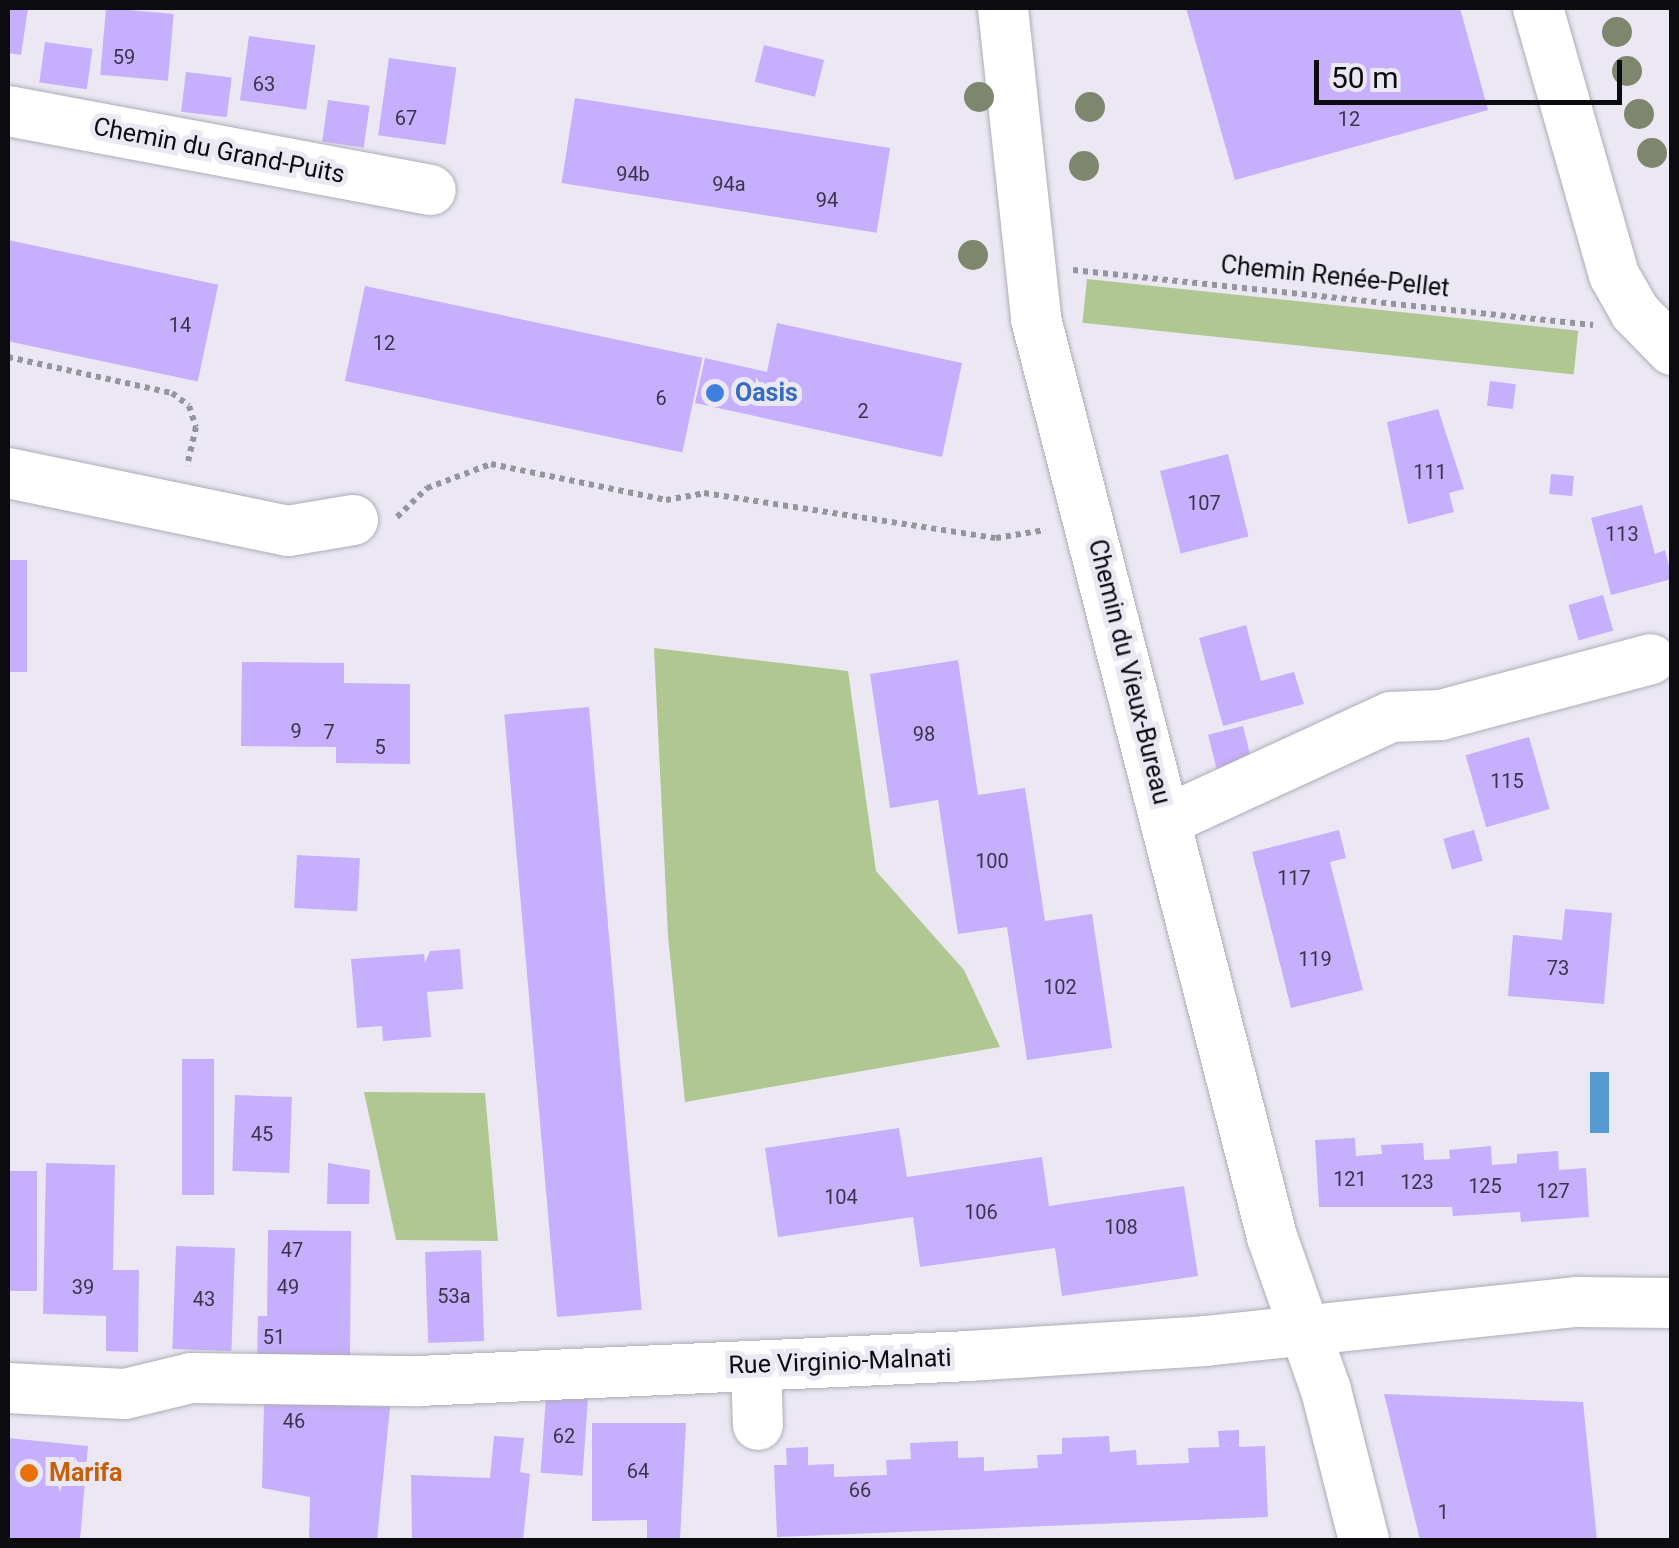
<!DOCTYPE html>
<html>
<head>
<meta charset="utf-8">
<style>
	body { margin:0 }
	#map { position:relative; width:1679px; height:1548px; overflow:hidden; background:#ebe8f4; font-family:Roboto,sans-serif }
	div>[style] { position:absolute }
	.green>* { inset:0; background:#b0c792; transform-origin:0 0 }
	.water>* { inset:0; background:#559ad2; transform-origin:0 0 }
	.building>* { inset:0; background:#c6affc; transform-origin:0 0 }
	.path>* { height:6px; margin-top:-3px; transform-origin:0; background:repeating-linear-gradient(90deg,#96949d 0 5px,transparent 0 10px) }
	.roads { filter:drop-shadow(0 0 2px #afacb7) drop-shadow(0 0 2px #afacb7) }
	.minor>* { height:50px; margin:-25px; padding:0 25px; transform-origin:25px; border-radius:25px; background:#fff }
	.trees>* { width:30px; height:30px; margin:-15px; border-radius:50%; background:#7e876e }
	.dots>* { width:28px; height:28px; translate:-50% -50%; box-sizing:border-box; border:5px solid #ebe8f4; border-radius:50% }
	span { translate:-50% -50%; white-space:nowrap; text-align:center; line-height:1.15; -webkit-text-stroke:10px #ebe8f4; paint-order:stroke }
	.number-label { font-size:20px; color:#3a344a }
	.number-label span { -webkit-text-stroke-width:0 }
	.street-label { font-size:25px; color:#0c0b0f }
	.shop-label { font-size:25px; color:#366cbe; font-weight:700 }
	.left { translate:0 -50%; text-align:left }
	.food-label { font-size:25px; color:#c56008; font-weight:700 }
	.frame { position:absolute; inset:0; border:10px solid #0c0b0f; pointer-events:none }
	.scale { position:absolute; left:1314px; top:60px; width:308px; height:45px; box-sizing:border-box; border:5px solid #0c0b0f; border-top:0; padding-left:12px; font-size:30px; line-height:35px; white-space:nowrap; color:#0c0b0f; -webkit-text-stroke:8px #ebe8f4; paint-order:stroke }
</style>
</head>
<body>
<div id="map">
	<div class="green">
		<div style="left:1087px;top:279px;width:494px;height:44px;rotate:6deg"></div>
		<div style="clip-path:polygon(654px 648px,848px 671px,876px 871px,964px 970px,1000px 1047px,685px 1102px,668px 936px)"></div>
		<div style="clip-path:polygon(364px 1092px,485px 1093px,498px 1241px,396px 1240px)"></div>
	</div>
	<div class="water">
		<div style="left:1590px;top:1072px;width:19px;height:61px"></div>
	</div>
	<div class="building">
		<div style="clip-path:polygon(8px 8px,28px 8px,21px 55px,8px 53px)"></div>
		<div style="left:106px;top:8px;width:68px;height:67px;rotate:5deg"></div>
		<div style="clip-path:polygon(1186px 8px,1460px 8px,1488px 110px,1235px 180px)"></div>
		<div style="left:249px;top:36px;width:67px;height:65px;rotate:8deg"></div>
		<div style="left:45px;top:42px;width:48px;height:41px;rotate:8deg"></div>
		<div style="left:764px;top:45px;width:62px;height:38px;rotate:14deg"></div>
		<div style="left:389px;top:58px;width:68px;height:78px;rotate:8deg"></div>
		<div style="left:186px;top:72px;width:46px;height:40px;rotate:7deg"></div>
		<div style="left:575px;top:98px;width:319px;height:86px;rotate:9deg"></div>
		<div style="left:328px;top:100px;width:42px;height:42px;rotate:8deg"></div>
		<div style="left:8px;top:240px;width:215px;height:99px;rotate:12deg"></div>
		<div style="left:365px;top:286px;width:345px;height:97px;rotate:12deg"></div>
		<div style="clip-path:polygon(777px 323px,962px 363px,942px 457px,695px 403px,705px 358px,767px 372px)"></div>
		<div style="left:1490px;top:381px;width:26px;height:25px;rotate:7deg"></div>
		<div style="clip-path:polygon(1438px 409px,1464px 489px,1449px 493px,1454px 512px,1408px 524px,1387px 422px)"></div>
		<div style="left:1228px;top:454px;width:85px;height:70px;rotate:76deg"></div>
		<div style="left:1551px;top:474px;width:23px;height:20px;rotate:5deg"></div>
		<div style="clip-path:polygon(1642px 505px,1655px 554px,1665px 550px,1672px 579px,1611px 595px,1591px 518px)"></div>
		<div style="left:8px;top:560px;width:19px;height:112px"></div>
		<div style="left:1603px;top:595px;width:37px;height:36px;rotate:74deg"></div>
		<div style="clip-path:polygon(1246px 625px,1261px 681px,1294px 672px,1304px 704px,1223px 726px,1199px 638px)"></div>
		<div style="clip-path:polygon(958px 660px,978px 795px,1025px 788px,1045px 921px,1092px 914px,1112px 1048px,1027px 1060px,1007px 927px,958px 934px,938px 800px,890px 808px,870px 674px)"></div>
		<div style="clip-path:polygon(242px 662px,344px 663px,344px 683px,410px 684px,410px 764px,336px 763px,336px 747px,241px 746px)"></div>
		<div style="left:589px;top:707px;width:605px;height:85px;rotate:85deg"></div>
		<div style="left:1243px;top:726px;width:36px;height:36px;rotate:76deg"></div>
		<div style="left:1529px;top:737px;width:75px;height:66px;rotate:74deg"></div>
		<div style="clip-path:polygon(1339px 830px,1346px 858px,1330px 862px,1363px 990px,1291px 1008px,1252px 852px)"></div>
		<div style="left:1474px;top:830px;width:32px;height:32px;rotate:74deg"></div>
		<div style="left:297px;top:855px;width:63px;height:53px;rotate:3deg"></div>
		<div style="clip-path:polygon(1565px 909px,1612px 913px,1604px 1004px,1508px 996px,1513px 935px,1562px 940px)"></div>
		<div style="clip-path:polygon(460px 949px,463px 989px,427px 992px,431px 1037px,383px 1041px,382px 1026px,357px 1028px,351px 959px,424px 954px,425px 963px,430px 951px)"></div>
		<div style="left:182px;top:1059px;width:32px;height:136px"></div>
		<div style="left:235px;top:1095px;width:57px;height:76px;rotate:2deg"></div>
		<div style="clip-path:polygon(899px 1128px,907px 1177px,1042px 1157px,1049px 1206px,1184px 1186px,1198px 1276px,1062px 1296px,1055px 1248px,920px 1267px,913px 1217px,778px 1237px,765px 1148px)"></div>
		<div style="clip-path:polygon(1355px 1138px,1356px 1156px,1382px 1154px,1381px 1145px,1423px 1143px,1424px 1160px,1450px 1159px,1449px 1150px,1491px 1146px,1492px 1165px,1517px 1163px,1517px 1154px,1558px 1151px,1559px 1170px,1586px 1168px,1589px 1217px,1521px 1222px,1520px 1212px,1453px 1216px,1452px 1207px,1319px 1207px,1315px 1140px)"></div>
		<div style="clip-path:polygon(46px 1163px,115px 1165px,113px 1270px,139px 1270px,138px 1352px,106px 1351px,106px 1316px,43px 1314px)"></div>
		<div style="clip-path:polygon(328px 1163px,370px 1170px,369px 1204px,327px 1204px)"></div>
		<div style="left:8px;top:1171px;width:29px;height:120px"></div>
		<div style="clip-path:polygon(268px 1230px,351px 1231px,350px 1362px,257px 1361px,258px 1316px,267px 1316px)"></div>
		<div style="left:176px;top:1246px;width:59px;height:103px;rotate:2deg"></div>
		<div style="left:481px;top:1250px;width:91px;height:56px;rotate:88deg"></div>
		<div style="clip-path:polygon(1384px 1394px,1583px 1402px,1597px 1540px,1420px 1540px)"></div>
		<div style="left:546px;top:1396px;width:42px;height:77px;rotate:4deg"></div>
		<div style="clip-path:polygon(264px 1403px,390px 1407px,377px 1540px,309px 1540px,310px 1497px,262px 1488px)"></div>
		<div style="clip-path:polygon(592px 1423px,686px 1423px,680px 1540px,647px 1540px,647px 1520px,592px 1521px)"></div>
		<div style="clip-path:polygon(1239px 1430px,1239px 1447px,1265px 1446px,1268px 1517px,777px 1537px,774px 1465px,787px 1465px,786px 1448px,808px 1447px,808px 1465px,834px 1464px,834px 1477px,887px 1475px,886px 1460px,911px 1459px,910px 1443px,958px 1441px,958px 1458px,984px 1457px,984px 1471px,1038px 1468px,1037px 1455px,1062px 1454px,1062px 1438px,1109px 1436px,1110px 1452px,1136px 1450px,1137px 1465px,1189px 1463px,1188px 1448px,1219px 1447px,1218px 1431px)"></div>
		<div style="clip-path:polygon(494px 1436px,524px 1438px,520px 1472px,530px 1474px,523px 1540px,412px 1540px,411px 1475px,490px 1478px)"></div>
		<div style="clip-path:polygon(8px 1438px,88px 1446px,80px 1540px,8px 1540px)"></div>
	</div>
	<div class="path">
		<div style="left:1073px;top:270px;width:523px;rotate:6.04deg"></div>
		<div style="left:8px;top:357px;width:168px;rotate:12.4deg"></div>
		<div style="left:172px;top:393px;width:21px;rotate:37deg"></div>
		<div style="left:189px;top:406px;width:22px;rotate:72deg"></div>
		<div style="left:196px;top:427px;width:40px;rotate:103deg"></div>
		<div style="left:397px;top:517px;width:42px;rotate:-44deg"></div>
		<div style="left:427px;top:488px;width:68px;rotate:-20.6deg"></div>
		<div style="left:491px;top:464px;width:179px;rotate:11.6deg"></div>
		<div style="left:666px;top:500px;width:39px;rotate:-10deg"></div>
		<div style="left:704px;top:493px;width:295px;rotate:8.8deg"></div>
		<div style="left:996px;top:538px;width:50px;rotate:-9.3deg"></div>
	</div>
	<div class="roads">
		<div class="minor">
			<div style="left:1003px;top:8px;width:313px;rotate:83.9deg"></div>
			<div style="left:1036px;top:319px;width:948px;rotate:75.58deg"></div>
			<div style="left:1272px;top:1237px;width:162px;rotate:70.6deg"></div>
			<div style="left:1326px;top:1390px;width:155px;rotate:75.8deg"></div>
			<div style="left:1538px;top:8px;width:278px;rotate:74.1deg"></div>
			<div style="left:1614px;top:275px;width:43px;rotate:60.4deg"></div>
			<div style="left:1635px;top:312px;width:53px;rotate:45.8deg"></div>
			<div style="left:8px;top:111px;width:430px;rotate:10.6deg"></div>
			<div style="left:8px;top:473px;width:286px;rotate:11.7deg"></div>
			<div style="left:288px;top:531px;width:66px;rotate:-9.6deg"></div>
			<div style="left:1167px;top:820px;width:247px;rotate:-24.7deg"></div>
			<div style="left:1391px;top:717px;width:50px;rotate:-2.3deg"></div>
			<div style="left:1441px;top:715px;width:217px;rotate:-14.9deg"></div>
			<div style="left:756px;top:1366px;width:59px;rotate:88.1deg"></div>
			<div style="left:8px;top:1388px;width:117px;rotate:2.9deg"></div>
			<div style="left:125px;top:1394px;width:68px;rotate:-13.6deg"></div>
			<div style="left:191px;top:1378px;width:228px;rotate:0.8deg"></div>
			<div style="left:419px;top:1381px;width:551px;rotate:-2.6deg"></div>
			<div style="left:969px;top:1356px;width:236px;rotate:-3.6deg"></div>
			<div style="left:1205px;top:1341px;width:373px;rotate:-6deg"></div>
			<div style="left:1576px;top:1302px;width:96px;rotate:0.6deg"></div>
		</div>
	</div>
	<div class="trees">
		<div style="left:1617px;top:32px"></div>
		<div style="left:1627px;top:71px"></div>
		<div style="left:979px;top:97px"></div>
		<div style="left:1090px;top:107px"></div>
		<div style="left:1639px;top:114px"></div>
		<div style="left:1652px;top:153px"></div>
		<div style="left:1084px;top:166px"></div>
		<div style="left:973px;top:255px"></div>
	</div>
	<div class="dots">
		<div style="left:715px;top:393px;background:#3f7fe0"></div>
		<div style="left:29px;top:1473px;background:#e8710a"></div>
	</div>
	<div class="number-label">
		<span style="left:124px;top:57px">59</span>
		<span style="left:264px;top:84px">63</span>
		<span style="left:406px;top:118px">67</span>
		<span style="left:1349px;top:119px">12</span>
		<span style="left:633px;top:174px">94b</span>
		<span style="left:729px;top:184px">94a</span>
		<span style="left:827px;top:200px">94</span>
		<span style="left:180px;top:325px">14</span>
		<span style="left:384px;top:343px">12</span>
		<span style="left:661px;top:398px">6</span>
		<span style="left:863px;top:411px">2</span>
		<span style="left:1430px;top:472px">111</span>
		<span style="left:1204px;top:503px">107</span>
		<span style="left:1622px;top:534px">113</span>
		<span style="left:296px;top:731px">9</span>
		<span style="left:329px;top:732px">7</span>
		<span style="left:924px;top:734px">98</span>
		<span style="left:380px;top:747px">5</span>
		<span style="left:1507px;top:781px">115</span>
		<span style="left:992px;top:861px">100</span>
		<span style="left:1294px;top:878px">117</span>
		<span style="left:1315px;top:959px">119</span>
		<span style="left:1558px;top:968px">73</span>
		<span style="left:1060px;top:987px">102</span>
		<span style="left:262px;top:1134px">45</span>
		<span style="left:1350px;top:1179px">121</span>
		<span style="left:1417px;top:1182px">123</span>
		<span style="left:1485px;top:1186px">125</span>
		<span style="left:1553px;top:1191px">127</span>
		<span style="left:841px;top:1197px">104</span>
		<span style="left:981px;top:1212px">106</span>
		<span style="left:1121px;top:1227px">108</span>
		<span style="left:292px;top:1250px">47</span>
		<span style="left:83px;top:1287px">39</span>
		<span style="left:288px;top:1287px">49</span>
		<span style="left:454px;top:1296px">53a</span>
		<span style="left:204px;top:1299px">43</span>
		<span style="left:274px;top:1337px">51</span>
		<span style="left:294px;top:1421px">46</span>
		<span style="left:564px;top:1436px">62</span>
		<span style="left:638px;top:1471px">64</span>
		<span style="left:860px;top:1490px">66</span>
		<span style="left:1443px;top:1512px">1</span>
	</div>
	<div class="street-label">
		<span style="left:219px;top:151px;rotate:11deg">Chemin du Grand-Puits</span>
		<span style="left:1335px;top:277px;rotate:6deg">Chemin Renée-Pellet</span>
		<span style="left:1129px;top:672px;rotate:76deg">Chemin du Vieux-Bureau</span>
		<span style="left:840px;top:1362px;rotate:-2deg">Rue Virginio-Malnati</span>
	</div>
	<div class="shop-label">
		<span class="left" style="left:735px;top:393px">Oasis</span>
	</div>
	<div class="food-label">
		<span class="left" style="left:49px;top:1473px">Marifa</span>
	</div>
	<div class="frame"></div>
	<div class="scale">50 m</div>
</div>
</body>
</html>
